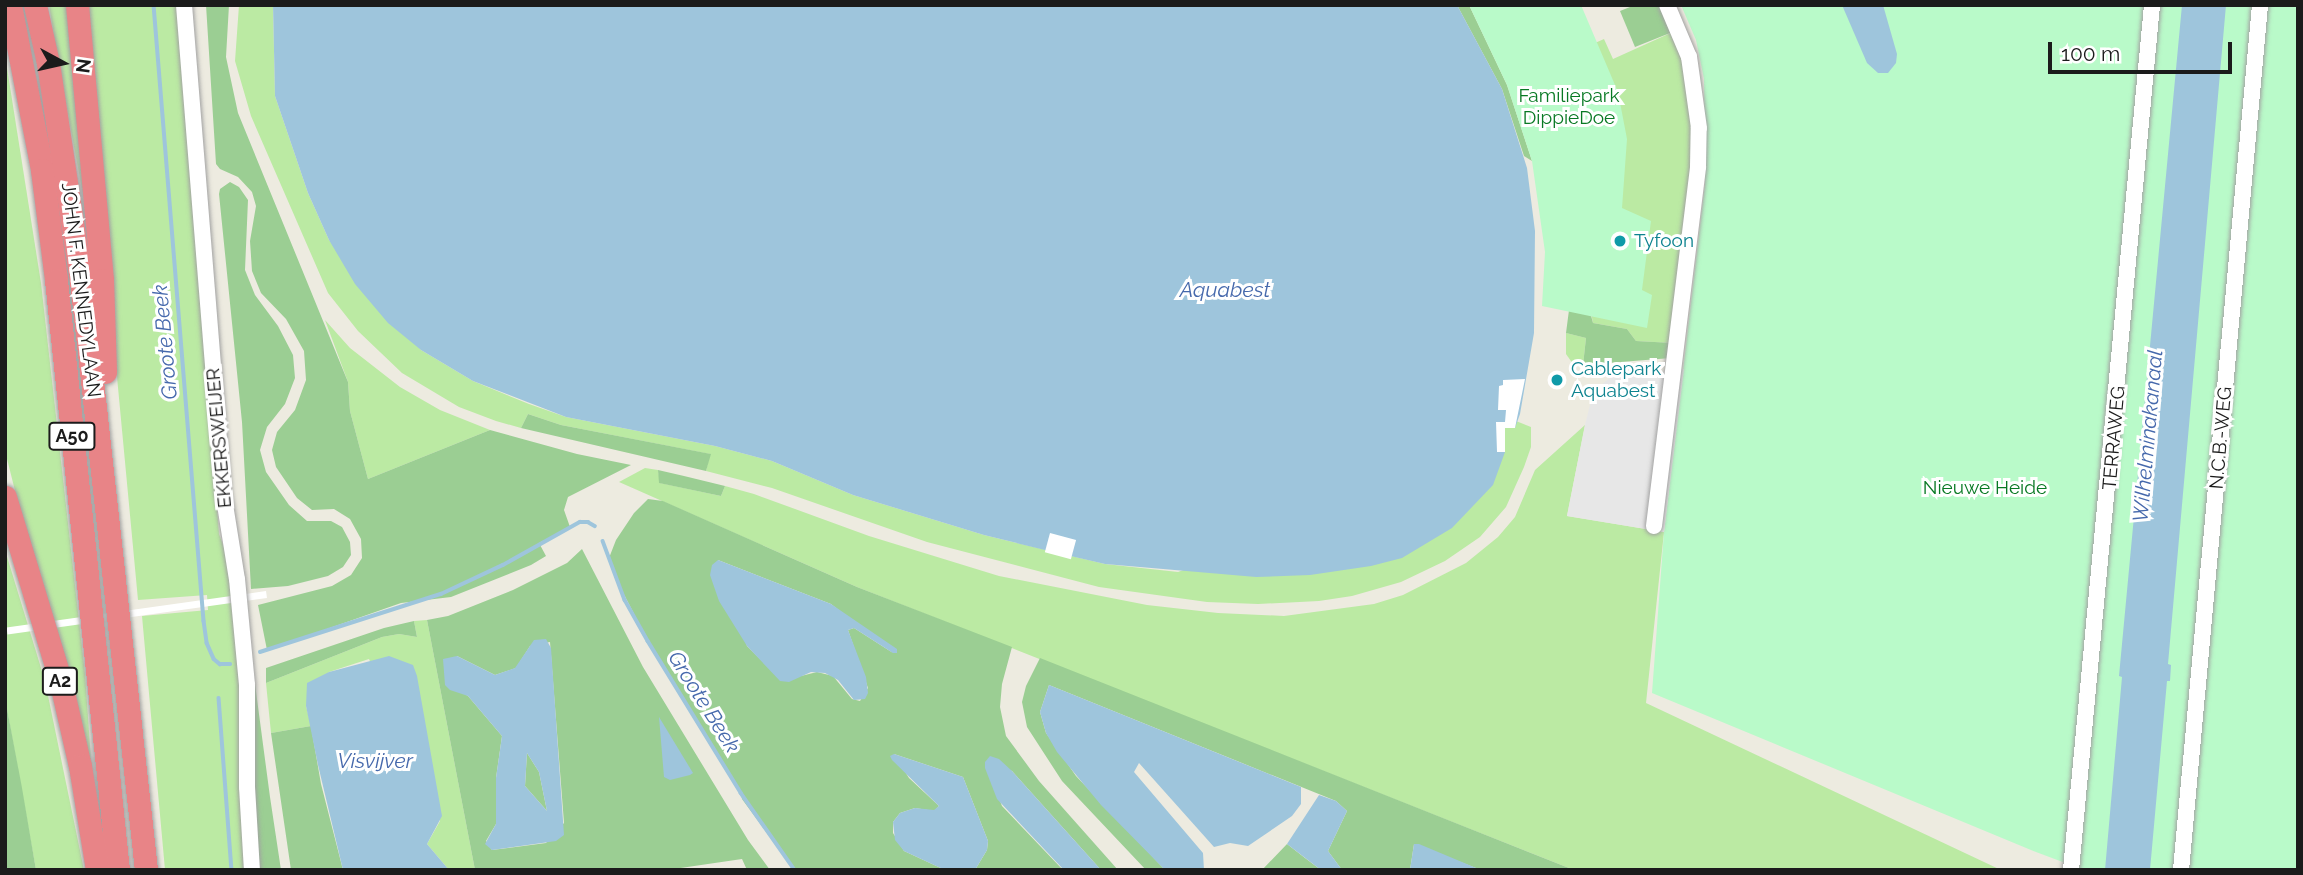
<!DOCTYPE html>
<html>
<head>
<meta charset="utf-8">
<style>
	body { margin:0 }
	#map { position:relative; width:2303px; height:875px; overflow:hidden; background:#edebe0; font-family:Raleway,sans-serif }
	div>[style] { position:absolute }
	.grass>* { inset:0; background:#bbeaa3 }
	.forest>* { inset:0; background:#9bce93 }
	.park>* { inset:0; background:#b9fac9 }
	.parking>* { inset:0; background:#e7e7e7 }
	.water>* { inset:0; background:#9ec5dc }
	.pier>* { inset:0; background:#fff; transform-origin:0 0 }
	.stream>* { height:3.5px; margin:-1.75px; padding:0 1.75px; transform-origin:1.75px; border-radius:1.75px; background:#9ec5dc }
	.roads { filter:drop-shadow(0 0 2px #a2a2a2) drop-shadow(0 0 2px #a2a2a2) }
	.minor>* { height:16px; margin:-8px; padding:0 8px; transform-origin:8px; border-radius:8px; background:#fff }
	.highway>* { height:23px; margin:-11.5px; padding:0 11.5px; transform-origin:11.5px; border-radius:11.5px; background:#e88487 }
	.dots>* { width:19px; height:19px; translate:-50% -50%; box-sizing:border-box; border:4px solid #fff; border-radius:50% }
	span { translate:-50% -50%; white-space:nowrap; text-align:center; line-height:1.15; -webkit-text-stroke:6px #fff; paint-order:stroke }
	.shield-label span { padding:2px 5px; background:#fff; border:2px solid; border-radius:5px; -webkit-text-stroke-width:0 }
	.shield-label { font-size:18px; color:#1b1b1b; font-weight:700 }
	.park-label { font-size:19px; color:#087923 }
	.culture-label { font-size:19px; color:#0d838f }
	.left { translate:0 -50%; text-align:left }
	.street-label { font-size:19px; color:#1b1b1b }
	.water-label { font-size:21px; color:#4669ac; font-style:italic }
	.frame { position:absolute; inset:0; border:7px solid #1b1b1b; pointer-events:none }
	.north { position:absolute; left:28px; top:28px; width:70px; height:70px; -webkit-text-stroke:5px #fff; paint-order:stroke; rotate:98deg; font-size:19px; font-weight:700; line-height:28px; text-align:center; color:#1b1b1b }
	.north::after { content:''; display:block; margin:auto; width:24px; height:32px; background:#1b1b1b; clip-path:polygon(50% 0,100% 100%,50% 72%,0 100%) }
	.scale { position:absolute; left:2048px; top:42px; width:184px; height:32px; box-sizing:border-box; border:4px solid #1b1b1b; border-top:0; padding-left:9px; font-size:21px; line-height:24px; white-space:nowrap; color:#1b1b1b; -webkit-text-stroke:5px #fff; paint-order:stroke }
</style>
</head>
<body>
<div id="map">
	<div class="grass">
		<div style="clip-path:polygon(49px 5px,68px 5px,85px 205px,58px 61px)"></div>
		<div style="clip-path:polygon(82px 5px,179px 5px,219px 534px,229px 561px,240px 657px,247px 870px,165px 870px,142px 616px,208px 610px,207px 595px,138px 600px)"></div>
		<div style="clip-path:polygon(239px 5px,273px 5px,275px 96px,308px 193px,329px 240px,421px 350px,473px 381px,529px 404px,566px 417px,715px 446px,772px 461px,853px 495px,984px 535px,1105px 564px,1178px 572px,1505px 452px,1505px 428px,1516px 421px,1531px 427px,1531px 447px,1524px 467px,1506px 507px,1480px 537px,1445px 561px,1401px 582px,1352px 596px,1319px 601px,1258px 604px,1207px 602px,1099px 587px,927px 542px,772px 488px,706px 471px,710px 454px,561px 425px,528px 414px,521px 428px,496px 421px,459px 407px,402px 373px,358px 331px,328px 293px,251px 116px,235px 61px)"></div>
		<div style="clip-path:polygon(1675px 31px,1691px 92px,1693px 159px,1673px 343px,1636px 341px,1627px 329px,1593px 323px,1543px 66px,1604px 39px,1613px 59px)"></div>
		<div style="clip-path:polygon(5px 55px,41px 283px,85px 674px,94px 803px,5px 451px)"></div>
		<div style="clip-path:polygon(325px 320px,350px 348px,400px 387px,440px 410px,490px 430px,368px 479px,350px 411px,348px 382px)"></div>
		<div style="clip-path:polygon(1566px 333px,1586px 338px,1583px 365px,1573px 364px,1566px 354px)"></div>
		<div style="clip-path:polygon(1585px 425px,1567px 516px,1664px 532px,1646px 703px,2001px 870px,1574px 870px,857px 587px,619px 482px,645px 468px,658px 470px,660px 483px,721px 496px,725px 486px,754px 494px,869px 536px,999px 576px,1147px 605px,1218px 613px,1284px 616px,1374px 604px,1403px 595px,1466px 563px,1498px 537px,1515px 517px,1535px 470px)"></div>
		<div style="clip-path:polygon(5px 550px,45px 681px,84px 870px,36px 870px,5px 698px)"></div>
		<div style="clip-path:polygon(427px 620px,475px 870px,449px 870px,427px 844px,440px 821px,369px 659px,329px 672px,306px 706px,311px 726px,271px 733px,266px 683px,382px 637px,399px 634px,417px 637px,414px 621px)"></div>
	</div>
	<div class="forest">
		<div style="clip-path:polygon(206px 5px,229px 5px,226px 57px,238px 113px,348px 382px,350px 411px,368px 479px,490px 430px,577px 454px,631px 465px,568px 497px,564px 510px,570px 527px,539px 543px,546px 556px,531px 565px,451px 597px,401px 603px,267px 650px,258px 605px,332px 586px,351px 575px,362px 558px,361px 539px,350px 519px,334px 509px,312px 510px,297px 498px,276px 467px,272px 450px,277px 432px,295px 410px,306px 380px,304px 351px,286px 319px,261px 293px,252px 271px,250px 241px,256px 206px,252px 192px,238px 177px,220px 169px,216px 164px)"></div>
		<div style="clip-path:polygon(1457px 5px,1469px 5px,1507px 85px,1532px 161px,1524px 156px,1502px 89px)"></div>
		<div style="clip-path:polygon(1635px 5px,1664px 5px,1675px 31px,1635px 47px,1620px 11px)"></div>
		<div style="clip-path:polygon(230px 182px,239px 187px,248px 200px,245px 270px,255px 295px,278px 326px,293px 355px,295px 378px,285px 404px,267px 427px,260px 450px,266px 472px,289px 505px,307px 521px,331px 521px,342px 527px,350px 542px,351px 555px,343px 567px,328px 576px,288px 586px,251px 589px,242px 422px,219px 194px,220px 189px)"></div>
		<div style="clip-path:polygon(1572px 287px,1585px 293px,1593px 323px,1627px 329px,1636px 341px,1673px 343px,1671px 358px,1583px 365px,1586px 338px,1566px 333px)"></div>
		<div style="clip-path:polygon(528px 414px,561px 425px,711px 454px,706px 471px,521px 428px)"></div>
		<div style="clip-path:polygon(658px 470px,684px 476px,725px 486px,721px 496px,659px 483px)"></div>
		<div style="clip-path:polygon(evenodd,648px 499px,663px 501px,857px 587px,1012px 647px,1002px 684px,1000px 707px,1006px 736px,1039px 781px,1118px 870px,1101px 870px,1012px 771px,985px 762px,1002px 806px,1063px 870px,975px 870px,987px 850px,988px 841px,963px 777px,894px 754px,909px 778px,939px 806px,934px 811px,915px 808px,900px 813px,893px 822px,893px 833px,904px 851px,945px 870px,794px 870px,742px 799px,741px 793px,648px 641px,615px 577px,609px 558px,616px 540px,634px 513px,648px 499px,718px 560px,831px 604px,893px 653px,854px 628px,848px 630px,868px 688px,860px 701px,852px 699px,833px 676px,817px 672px,801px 676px,760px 659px,747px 646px,718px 560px)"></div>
		<div style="clip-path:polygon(evenodd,582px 549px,643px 667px,748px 840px,770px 870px,747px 870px,742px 859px,667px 870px,475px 870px,427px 620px,448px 616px,513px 590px,567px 563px,582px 549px,550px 642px,564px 823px,546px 843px,492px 850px,486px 841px,496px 824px,496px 778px,502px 736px,468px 696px,460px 691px,457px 656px,495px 675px,516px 668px,530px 646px,550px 642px)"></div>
		<div style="clip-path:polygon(414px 621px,417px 637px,399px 634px,382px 637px,266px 683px,266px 668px,384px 628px)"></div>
		<div style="clip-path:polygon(1040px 658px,1574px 870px,1481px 870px,1414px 844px,1410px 870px,1342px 870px,1328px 851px,1347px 811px,1336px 801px,1049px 685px,1040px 712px,1046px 733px,1076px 776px,1165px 870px,1146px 870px,1062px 781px,1027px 727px,1022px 702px,1026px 686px)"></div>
		<div style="clip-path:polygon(255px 684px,270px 797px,281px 870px,258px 870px,254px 793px)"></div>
		<div style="clip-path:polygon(5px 698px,22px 788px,36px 870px,5px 870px)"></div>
		<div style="clip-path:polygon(311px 726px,321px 784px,343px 870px,291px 870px,271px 733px)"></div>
		<div style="clip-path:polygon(527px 753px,539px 772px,547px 811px,525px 786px)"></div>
		<div style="clip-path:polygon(1287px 844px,1305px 858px,1321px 870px,1262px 870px)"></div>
	</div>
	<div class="park">
		<div style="clip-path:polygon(1469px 5px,1581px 5px,1618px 92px,1627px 139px,1622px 208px,1651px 221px,1642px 290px,1652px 295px,1647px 328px,1542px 306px,1545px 252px,1532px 161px,1507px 85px)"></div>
		<div style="clip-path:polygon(1681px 5px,2298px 5px,2298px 870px,2084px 870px,2031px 850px,1652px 693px,1664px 532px,1705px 184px,1704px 79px,1696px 40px)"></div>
	</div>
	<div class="parking">
		<div style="clip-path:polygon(1684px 369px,1664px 532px,1567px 516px,1585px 425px,1591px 401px,1601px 385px,1611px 377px)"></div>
	</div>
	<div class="water">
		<div style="clip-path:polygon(273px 5px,1457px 5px,1502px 89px,1527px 168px,1535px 231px,1534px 333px,1520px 414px,1515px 428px,1505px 428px,1505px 452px,1493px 485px,1452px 528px,1402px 558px,1371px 566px,1310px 575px,1256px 577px,1105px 564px,1049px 551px,984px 535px,853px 495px,772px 461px,715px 446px,566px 417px,473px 381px,421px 350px,388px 323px,355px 284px,329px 240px,308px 193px,275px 96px)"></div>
		<div style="clip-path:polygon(1842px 5px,1883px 5px,1897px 54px,1896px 63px,1888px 73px,1878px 73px,1867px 63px)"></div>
		<div style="clip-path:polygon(2182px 5px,2226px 5px,2168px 664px,2171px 665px,2170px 681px,2167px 681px,2150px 870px,2105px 870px,2122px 677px,2119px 676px)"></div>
		<div style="clip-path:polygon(718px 560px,831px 604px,897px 649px,897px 653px,893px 653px,854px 628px,848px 630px,866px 677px,868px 693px,865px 699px,854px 700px,838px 680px,825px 673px,811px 672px,789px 682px,780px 681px,747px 646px,719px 601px,710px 575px,712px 565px)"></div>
		<div style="clip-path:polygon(evenodd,546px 639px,551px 648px,564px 835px,556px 841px,492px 850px,485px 844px,496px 824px,496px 778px,502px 736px,468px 696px,450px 690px,445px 685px,443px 659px,457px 656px,495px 675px,515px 668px,534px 640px,546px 639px,527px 753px,539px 772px,547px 811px,525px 786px,527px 753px)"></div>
		<div style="clip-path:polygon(389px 656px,413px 665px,417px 676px,442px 816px,427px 844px,449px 870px,343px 870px,318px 765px,306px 706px,307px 683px,329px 672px)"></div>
		<div style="clip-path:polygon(1049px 685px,1301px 787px,1301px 804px,1292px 816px,1248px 846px,1230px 843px,1214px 847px,1139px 763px,1134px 772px,1203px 853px,1204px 870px,1165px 870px,1101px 805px,1057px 752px,1046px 733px,1040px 712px)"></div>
		<div style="clip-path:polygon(659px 717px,693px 773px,690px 775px,670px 780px,664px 777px)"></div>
		<div style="clip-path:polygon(894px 754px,963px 777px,988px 841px,987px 850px,975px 870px,945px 870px,904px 851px,895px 840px,893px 822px,900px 813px,915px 808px,934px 810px,939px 806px,892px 760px,890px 756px)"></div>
		<div style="clip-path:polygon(990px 756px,999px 759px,1012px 771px,1101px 870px,1062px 868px,997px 799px,985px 768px,985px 762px)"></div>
		<div style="clip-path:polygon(1319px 795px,1336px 801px,1347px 811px,1328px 851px,1342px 870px,1321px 870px,1287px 844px)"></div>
		<div style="clip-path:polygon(1414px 844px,1419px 844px,1481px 870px,1410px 870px)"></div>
	</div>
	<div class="pier">
		<div style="clip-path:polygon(1525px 379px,1515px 428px,1505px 428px,1505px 452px,1497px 452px,1496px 422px,1505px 422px,1506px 410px,1498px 410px,1499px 386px,1503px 385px,1503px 380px)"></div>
		<div style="left:1050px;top:533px;width:27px;height:20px;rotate:15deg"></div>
		<div style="left:266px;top:591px;width:7px;height:262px;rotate:82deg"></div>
	</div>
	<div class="stream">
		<div style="left:154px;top:5px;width:618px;rotate:85.36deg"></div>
		<div style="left:204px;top:621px;width:22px;rotate:82deg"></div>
		<div style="left:207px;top:643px;width:17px;rotate:66deg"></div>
		<div style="left:214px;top:659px;width:8px;rotate:40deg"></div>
		<div style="left:220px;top:664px;width:10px"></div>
		<div style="left:603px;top:541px;width:63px;rotate:69.6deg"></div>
		<div style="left:625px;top:600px;width:47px;rotate:60.7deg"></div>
		<div style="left:648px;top:641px;width:178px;rotate:58.5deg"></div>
		<div style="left:741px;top:793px;width:94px;rotate:55deg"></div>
		<div style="left:260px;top:652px;width:190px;rotate:-17.8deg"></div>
		<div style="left:441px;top:594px;width:68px;rotate:-25.1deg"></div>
		<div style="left:503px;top:565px;width:88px;rotate:-29.2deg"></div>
		<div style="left:580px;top:522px;width:8px"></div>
		<div style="left:588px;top:522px;width:8px;rotate:30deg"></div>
		<div style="left:219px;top:698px;width:172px;rotate:85.7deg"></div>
	</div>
	<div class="roads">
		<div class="minor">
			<div style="left:184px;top:5px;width:489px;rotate:85.4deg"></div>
			<div style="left:223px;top:492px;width:88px;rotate:80.9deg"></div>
			<div style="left:237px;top:579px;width:106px;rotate:84.6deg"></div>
			<div style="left:247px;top:685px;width:102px;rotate:90deg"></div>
			<div style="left:247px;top:787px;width:83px;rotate:86.6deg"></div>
			<div style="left:1654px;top:526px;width:362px;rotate:-83deg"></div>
			<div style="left:1698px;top:167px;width:39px;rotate:-89deg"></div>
			<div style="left:1699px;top:128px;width:72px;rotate:-98deg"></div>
			<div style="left:1689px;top:57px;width:56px;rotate:-112.9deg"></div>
			<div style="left:2071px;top:870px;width:869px;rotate:-84.65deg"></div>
			<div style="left:2181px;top:870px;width:869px;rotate:-84.78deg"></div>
		</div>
		<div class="highway">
			<div style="left:10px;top:5px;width:168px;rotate:79deg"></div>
			<div style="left:42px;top:170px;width:111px;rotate:82.7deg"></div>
			<div style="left:56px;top:280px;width:593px;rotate:84deg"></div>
			<div style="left:35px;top:5px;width:59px;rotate:77.4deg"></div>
			<div style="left:48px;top:63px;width:220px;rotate:81.4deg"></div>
			<div style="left:81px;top:281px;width:593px;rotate:83.7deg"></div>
			<div style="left:77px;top:5px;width:276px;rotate:84.8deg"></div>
			<div style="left:102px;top:280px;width:92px;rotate:88.1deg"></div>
			<div style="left:5px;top:497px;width:190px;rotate:73.2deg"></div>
			<div style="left:60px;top:679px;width:89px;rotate:77.1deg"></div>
			<div style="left:80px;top:766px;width:105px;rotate:80.7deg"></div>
		</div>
	</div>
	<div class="dots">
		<div style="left:1620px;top:241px;background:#0f9aa8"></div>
		<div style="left:1557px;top:380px;background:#0f9aa8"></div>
	</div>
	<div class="shield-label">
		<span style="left:72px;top:436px">A50</span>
		<span style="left:60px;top:681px">A2</span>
	</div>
	<div class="park-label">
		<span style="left:1569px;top:107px">Familiepark<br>DippieDoe</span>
		<span style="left:1985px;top:488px">Nieuwe Heide</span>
	</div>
	<div class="culture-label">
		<span class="left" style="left:1634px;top:241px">Tyfoon</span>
		<span class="left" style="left:1571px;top:380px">Cablepark<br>Aquabest</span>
	</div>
	<div class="street-label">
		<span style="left:81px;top:290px;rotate:83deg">JOHN F. KENNEDYLAAN</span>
		<span style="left:219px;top:438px;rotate:-95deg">EKKERSWEIJER</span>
		<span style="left:2114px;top:438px;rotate:-85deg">TERRAWEG</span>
		<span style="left:2221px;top:438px;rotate:-85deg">N.C.B.-WEG</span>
	</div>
	<div class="water-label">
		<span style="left:1225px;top:290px">Aquabest</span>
		<span style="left:165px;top:342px;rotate:-95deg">Groote Beek</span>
		<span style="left:2148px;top:436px;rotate:-85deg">Wilhelminakanaal</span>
		<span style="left:704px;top:702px;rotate:58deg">Groote Beek</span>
		<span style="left:375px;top:761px">Visvijver</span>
	</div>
	<div class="frame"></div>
	<div class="north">N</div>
	<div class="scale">100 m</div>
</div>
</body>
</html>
